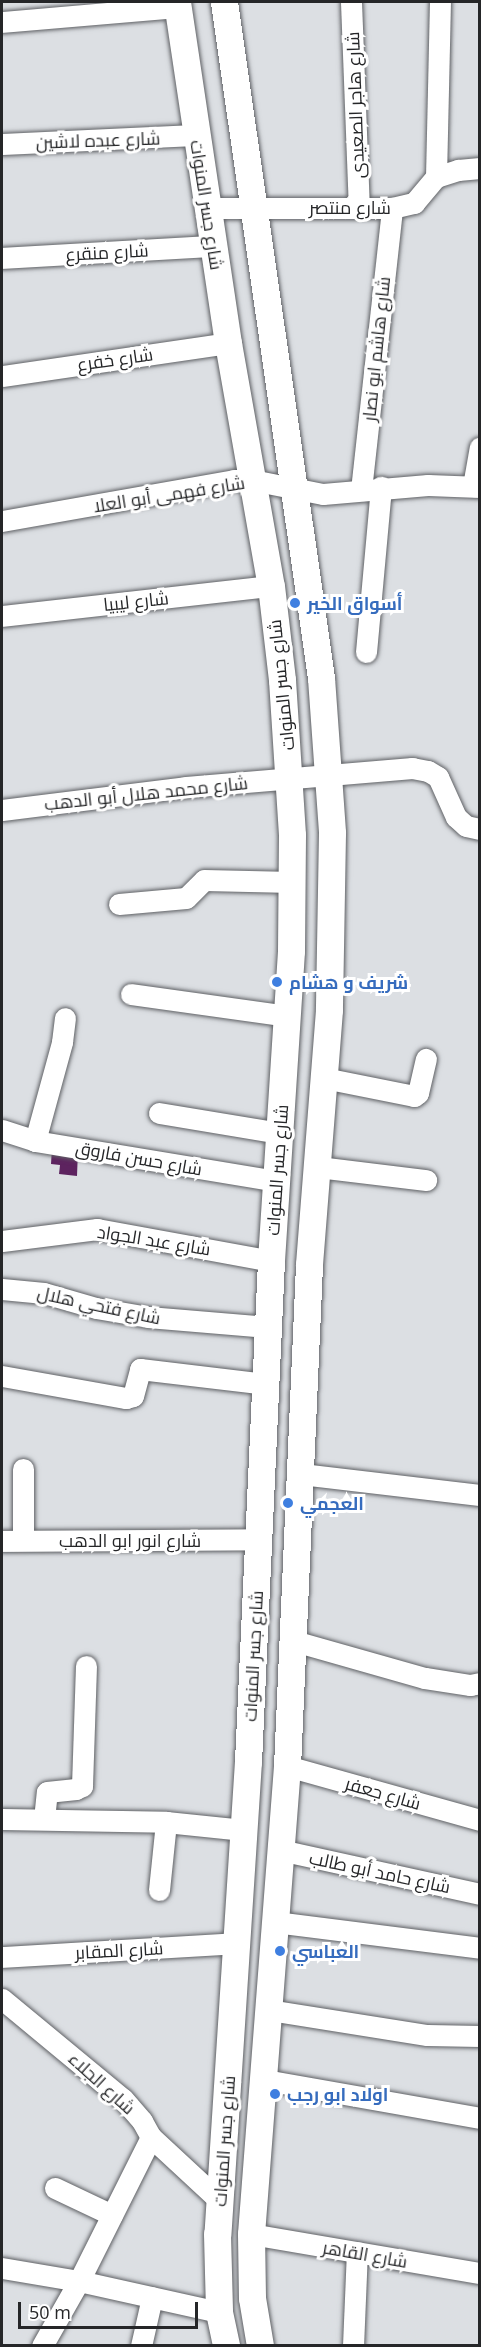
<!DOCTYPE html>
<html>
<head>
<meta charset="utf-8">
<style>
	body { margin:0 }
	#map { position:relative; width:481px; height:2347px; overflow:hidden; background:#dcdfe3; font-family:"Open Sans",Cairo,sans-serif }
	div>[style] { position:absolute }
	.building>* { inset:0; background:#5d235f }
	.roads { filter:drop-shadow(0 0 2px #5f6165) drop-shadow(0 0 2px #5f6165) }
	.minor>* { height:21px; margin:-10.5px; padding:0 10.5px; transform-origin:10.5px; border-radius:10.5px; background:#fff }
	.tertiary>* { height:27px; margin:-13.5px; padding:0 13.5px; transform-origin:13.5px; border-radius:13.5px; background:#fff }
	.dots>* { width:16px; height:16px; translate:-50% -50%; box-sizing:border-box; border:3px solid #fff; border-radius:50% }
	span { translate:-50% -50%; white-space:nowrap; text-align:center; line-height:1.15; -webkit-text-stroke:6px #fff; paint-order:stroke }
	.street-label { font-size:18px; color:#252628 }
	.shop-label { font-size:18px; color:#366cbe; font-weight:700 }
	.left { translate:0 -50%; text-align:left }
	.frame { position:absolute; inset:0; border:3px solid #252628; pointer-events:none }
	.scale { position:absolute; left:18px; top:2302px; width:180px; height:27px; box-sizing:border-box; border:3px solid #252628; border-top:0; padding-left:8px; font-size:18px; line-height:21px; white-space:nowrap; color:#252628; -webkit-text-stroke:4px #fff; paint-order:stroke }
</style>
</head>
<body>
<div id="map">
	<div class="building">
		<div style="clip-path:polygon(52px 1148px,78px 1150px,77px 1176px,59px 1174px,60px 1165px,51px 1164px)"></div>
	</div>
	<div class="roads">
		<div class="minor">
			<div style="left:351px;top:2px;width:206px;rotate:87.8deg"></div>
			<div style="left:2px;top:22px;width:177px;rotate:-4.9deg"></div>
			<div style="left:2px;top:144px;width:193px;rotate:-2.7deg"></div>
			<div style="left:436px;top:177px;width:175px;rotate:-88.7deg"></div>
			<div style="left:207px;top:208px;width:185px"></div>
			<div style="left:392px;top:208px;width:23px;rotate:-13deg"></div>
			<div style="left:414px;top:203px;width:34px;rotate:-50deg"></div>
			<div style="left:436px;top:177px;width:23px;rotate:-18deg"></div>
			<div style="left:458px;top:170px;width:22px;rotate:-5deg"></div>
			<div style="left:2px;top:258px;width:211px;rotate:-3.3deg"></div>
			<div style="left:2px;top:376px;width:228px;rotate:-8.3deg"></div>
			<div style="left:473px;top:486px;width:39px;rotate:-80deg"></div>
			<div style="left:361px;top:490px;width:284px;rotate:-83.7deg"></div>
			<div style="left:2px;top:521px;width:236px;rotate:-10deg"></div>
			<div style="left:234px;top:480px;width:18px"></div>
			<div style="left:252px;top:480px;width:72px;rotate:11.2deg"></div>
			<div style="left:323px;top:494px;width:105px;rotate:-4.9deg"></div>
			<div style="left:428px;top:485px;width:52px;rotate:2.2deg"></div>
			<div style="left:2px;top:616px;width:271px;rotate:-6.4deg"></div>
			<div style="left:366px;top:652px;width:166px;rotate:-84.8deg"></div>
			<div style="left:2px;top:810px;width:185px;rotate:-7.1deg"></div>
			<div style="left:186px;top:787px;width:227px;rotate:-4.8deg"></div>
			<div style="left:412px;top:768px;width:16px;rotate:11deg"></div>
			<div style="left:428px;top:771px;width:12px;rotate:31deg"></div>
			<div style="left:438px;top:777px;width:44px;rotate:65.8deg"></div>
			<div style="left:456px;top:817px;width:13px;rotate:42deg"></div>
			<div style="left:466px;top:826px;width:14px;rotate:12deg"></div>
			<div style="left:119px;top:904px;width:67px;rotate:-5.1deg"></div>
			<div style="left:186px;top:898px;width:25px;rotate:-45deg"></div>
			<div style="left:204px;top:880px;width:89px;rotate:1.3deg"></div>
			<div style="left:131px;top:994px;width:158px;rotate:8deg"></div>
			<div style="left:324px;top:1078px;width:92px;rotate:11.3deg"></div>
			<div style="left:414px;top:1096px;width:5px;rotate:-37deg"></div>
			<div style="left:418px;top:1093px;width:35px;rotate:-77deg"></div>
			<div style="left:159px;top:1113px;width:123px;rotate:9.4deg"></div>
			<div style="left:2px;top:1130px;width:35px;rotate:18deg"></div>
			<div style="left:35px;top:1141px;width:245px;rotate:9.4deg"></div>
			<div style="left:35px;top:1141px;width:103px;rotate:-74.7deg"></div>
			<div style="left:62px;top:1042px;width:24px;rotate:-83deg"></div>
			<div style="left:318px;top:1167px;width:109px;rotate:6.9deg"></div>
			<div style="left:2px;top:1241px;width:96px;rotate:-7.2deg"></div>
			<div style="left:97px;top:1229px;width:177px;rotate:10.4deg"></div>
			<div style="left:2px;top:1289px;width:42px;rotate:5.4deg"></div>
			<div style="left:44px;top:1293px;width:54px;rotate:16.1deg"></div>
			<div style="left:96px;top:1308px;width:53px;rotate:9.8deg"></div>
			<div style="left:148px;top:1317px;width:120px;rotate:4.8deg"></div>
			<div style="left:2px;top:1376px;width:126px;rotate:10.1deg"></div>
			<div style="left:126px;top:1398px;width:7px;rotate:-16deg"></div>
			<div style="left:133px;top:1396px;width:28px;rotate:-75deg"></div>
			<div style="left:140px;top:1369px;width:126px;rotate:6.8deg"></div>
			<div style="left:23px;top:1469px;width:71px;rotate:90deg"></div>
			<div style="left:301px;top:1474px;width:180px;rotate:6.7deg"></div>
			<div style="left:2px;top:1541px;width:257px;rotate:-0.4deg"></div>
			<div style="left:294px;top:1641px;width:136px;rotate:15.8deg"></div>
			<div style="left:425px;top:1678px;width:46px;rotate:8.8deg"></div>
			<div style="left:470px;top:1685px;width:10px;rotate:-11deg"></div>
			<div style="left:287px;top:1766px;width:200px;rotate:15.6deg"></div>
			<div style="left:2px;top:1819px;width:164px;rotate:1deg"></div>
			<div style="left:166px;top:1822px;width:78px;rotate:5.9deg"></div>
			<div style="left:44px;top:1819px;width:27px;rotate:-84deg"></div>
			<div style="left:47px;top:1792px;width:29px;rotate:-6deg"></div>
			<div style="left:76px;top:1789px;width:7px;rotate:-27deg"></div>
			<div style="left:82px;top:1786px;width:120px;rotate:-88.1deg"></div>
			<div style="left:280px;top:1850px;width:205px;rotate:12.4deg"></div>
			<div style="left:159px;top:1890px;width:68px;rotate:-84.1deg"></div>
			<div style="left:275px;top:1922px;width:207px;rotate:7.2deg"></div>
			<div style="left:2px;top:1957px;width:235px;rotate:-3.4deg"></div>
			<div style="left:2px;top:1999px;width:157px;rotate:39.6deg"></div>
			<div style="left:123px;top:2099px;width:29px;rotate:49deg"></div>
			<div style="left:142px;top:2121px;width:18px;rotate:61deg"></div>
			<div style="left:151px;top:2137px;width:93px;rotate:42.8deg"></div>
			<div style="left:269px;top:2010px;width:160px;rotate:9deg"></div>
			<div style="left:427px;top:2035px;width:53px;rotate:1.1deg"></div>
			<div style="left:265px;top:2080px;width:218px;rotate:10deg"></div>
			<div style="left:55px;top:2188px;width:63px;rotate:25.3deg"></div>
			<div style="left:251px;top:2234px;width:232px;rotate:9.7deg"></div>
			<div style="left:2px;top:2268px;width:78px;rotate:9.6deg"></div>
			<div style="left:79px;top:2281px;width:143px;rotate:12.5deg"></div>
			<div style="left:42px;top:2346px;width:75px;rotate:-60.4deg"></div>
			<div style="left:79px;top:2281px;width:161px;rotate:-63.4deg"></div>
			<div style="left:141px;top:2346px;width:50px;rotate:-77.3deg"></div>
			<div style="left:353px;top:2346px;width:94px;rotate:-87.6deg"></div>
		</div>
		<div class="tertiary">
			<div style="left:177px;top:2px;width:345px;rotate:81.5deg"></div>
			<div style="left:228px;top:343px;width:247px;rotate:80deg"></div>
			<div style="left:271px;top:586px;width:95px;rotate:83.3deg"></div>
			<div style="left:282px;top:680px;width:155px;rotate:86.3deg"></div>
			<div style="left:292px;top:835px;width:116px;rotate:90.5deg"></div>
			<div style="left:291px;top:951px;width:311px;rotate:93.7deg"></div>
			<div style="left:271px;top:1261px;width:501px;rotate:92.63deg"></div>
			<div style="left:248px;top:1761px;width:474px;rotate:93.7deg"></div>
			<div style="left:217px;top:2234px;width:78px;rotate:88.5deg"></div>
			<div style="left:219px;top:2312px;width:35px;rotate:78deg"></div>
			<div style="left:224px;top:2px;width:683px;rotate:81.83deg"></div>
			<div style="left:321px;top:678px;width:155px;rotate:85.9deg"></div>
			<div style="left:332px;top:833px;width:177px;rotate:91deg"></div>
			<div style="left:329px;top:1010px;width:256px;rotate:94.5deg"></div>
			<div style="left:309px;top:1265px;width:501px;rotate:92.51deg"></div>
			<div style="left:287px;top:1766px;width:469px;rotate:94.4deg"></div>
			<div style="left:251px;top:2234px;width:64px;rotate:89.1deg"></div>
			<div style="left:252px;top:2298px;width:49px;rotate:80.5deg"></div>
		</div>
	</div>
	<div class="dots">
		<div style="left:295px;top:603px;background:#3f7fe0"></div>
		<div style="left:277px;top:982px;background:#3f7fe0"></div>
		<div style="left:288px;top:1503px;background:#3f7fe0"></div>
		<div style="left:280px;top:1951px;background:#3f7fe0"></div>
		<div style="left:275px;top:2094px;background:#3f7fe0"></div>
	</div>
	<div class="street-label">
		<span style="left:355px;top:105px;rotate:-92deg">شارع هاجر الصعيدى</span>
		<span style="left:98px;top:140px;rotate:-2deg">شارع عبده لاشين</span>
		<span style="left:207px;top:205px;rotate:81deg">شارع جسر المنوات</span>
		<span style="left:350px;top:207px">شارع منتصر</span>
		<span style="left:107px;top:252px;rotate:-3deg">شارع منقرع</span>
		<span style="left:376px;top:349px;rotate:-84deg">شارع هاشم ابو نصار</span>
		<span style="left:115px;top:359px;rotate:-8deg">شارع خفرع</span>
		<span style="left:169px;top:494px;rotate:-9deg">شارع فهمى أبو العلا</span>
		<span style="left:136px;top:601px;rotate:-6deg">شارع ليبيا</span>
		<span style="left:281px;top:685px;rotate:-96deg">شارع جسر المنوات</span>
		<span style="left:146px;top:793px;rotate:-6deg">شارع محمد هلال أبو الدهب</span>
		<span style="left:139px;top:1158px;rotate:10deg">شارع حسن فاروق</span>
		<span style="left:277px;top:1170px;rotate:-86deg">شارع جسر المنوات</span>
		<span style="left:154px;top:1240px;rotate:9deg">شارع عبد الجواد</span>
		<span style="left:99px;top:1305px;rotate:12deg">شارع فتحي هلال</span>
		<span style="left:130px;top:1540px">شارع انور ابو الدهب</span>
		<span style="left:253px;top:1656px;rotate:-87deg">شارع جسر المنوات</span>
		<span style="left:383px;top:1793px;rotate:16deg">شارع جعفر</span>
		<span style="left:380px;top:1872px;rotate:12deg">شارع حامد أبو طالب</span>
		<span style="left:119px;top:1950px;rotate:-3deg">شارع المقابر</span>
		<span style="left:102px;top:2083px;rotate:42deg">شارع الجلاء</span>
		<span style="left:224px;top:2141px;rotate:-86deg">شارع جسر المنوات</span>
		<span style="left:365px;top:2254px;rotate:10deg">شارع القاهر</span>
	</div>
	<div class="shop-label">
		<span class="left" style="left:307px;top:603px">أسواق الخير</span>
		<span class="left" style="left:289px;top:982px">شريف و هشام</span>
		<span class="left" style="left:300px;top:1503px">العجمي</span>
		<span class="left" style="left:292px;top:1951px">العباسي</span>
		<span class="left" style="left:287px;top:2094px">اولاد ابو رجب</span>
	</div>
	<div class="frame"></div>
	<div class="scale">50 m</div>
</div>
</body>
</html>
